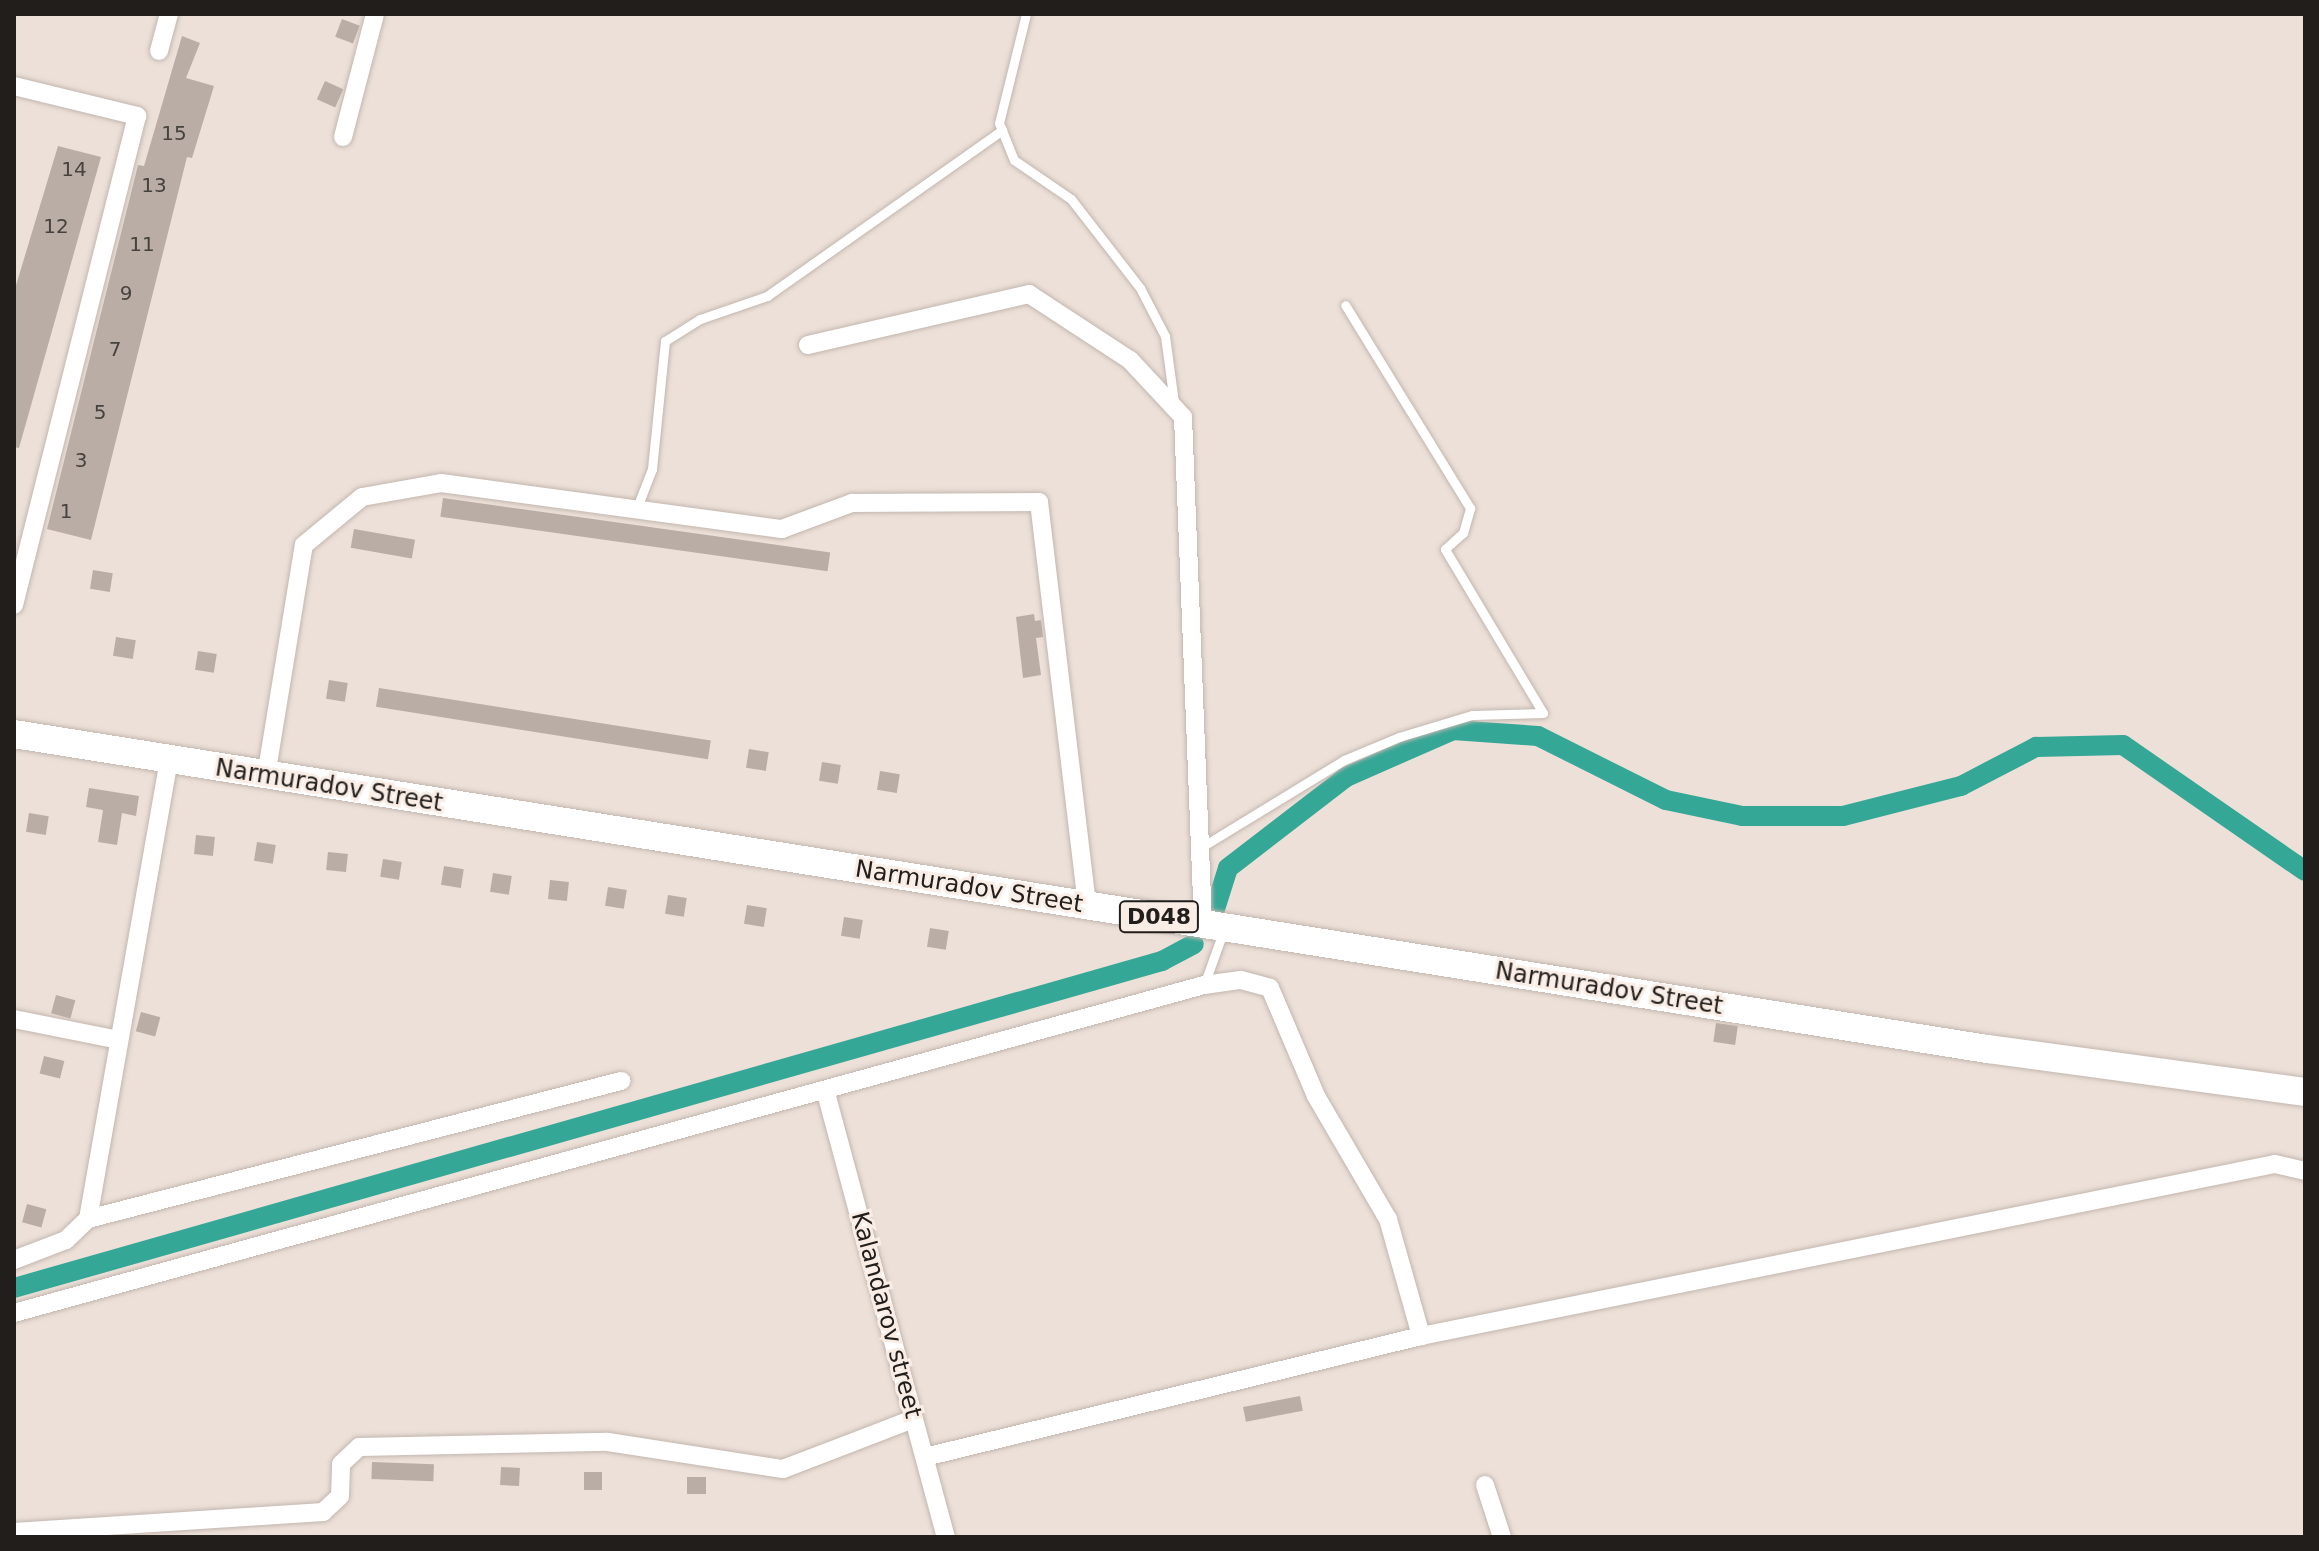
<!DOCTYPE html>
<html>
<head>
<meta charset="utf-8">
<style>
	body { margin:0 }
	#map { position:relative; width:2319px; height:1551px; overflow:hidden; background:#ece0d8; font-family:"DejaVu Sans",sans-serif }
	div>[style] { position:absolute }
	.canal>* { height:20px; margin:-10px; padding:0 10px; transform-origin:10px; border-radius:10px; background:#34a796 }
	.building>* { inset:0; background:#b9ada6; transform-origin:0 0 }
	.roads { filter:drop-shadow(0 0 2px #c2b6af) drop-shadow(0 0 2px #c2b6af) }
	.service>* { height:9px; margin:-4.5px; padding:0 4.5px; transform-origin:4.5px; border-radius:4.5px; background:#fff }
	.minor>* { height:18px; margin:-9px; padding:0 9px; transform-origin:9px; border-radius:9px; background:#fff }
	.primary>* { height:28px; margin:-14px; padding:0 14px; transform-origin:14px; border-radius:14px; background:#fff }
	span { translate:-50% -50%; white-space:nowrap; text-align:center; line-height:1.15; -webkit-text-stroke:6px #f9ede6; paint-order:stroke }
	.number-label { font-size:20px; color:#48423e }
	.number-label span { -webkit-text-stroke-width:0 }
	.shield-label span { padding:2px 6px; background:#f9ede6; border:2px solid; border-radius:6px; -webkit-text-stroke-width:0 }
	.shield-label { font-size:22px; color:#221e1b; font-weight:700 }
	.street-label { font-size:24px; color:#221e1b }
	.frame { position:absolute; inset:0; border:16px solid #221e1b; pointer-events:none }
</style>
</head>
<body>
<div id="map">
	<div class="canal">
		<div style="left:1215px;top:909px;width:43px;rotate:-72.4deg"></div>
		<div style="left:1228px;top:868px;width:149px;rotate:-37.6deg"></div>
		<div style="left:1346px;top:777px;width:117px;rotate:-23.7deg"></div>
		<div style="left:1453px;top:730px;width:85px;rotate:4deg"></div>
		<div style="left:1538px;top:736px;width:143px;rotate:26.6deg"></div>
		<div style="left:1666px;top:800px;width:78px;rotate:11.9deg"></div>
		<div style="left:1742px;top:816px;width:101px"></div>
		<div style="left:1843px;top:816px;width:122px;rotate:-14.3deg"></div>
		<div style="left:1961px;top:786px;width:85px;rotate:-27.5deg"></div>
		<div style="left:2036px;top:747px;width:87px;rotate:-1.3deg"></div>
		<div style="left:2123px;top:745px;width:221px;rotate:34.7deg"></div>
		<div style="left:14px;top:1288px;width:1194px;rotate:-15.9deg"></div>
		<div style="left:1162px;top:961px;width:36px;rotate:-28deg"></div>
	</div>
	<div class="building">
		<div style="left:342px;top:19px;width:19px;height:19px;rotate:21deg"></div>
		<div style="clip-path:polygon(182px 36px,200px 43px,186px 78px,214px 86px,192px 158px,187px 157px,91px 540px,47px 529px,138px 165px,144px 166px)"></div>
		<div style="left:325px;top:81px;width:20px;height:20px;rotate:24deg"></div>
		<div style="clip-path:polygon(58px 146px,101px 157px,19px 448px,14px 447px,14px 292px)"></div>
		<div style="left:443px;top:498px;width:391px;height:19px;rotate:8deg"></div>
		<div style="left:354px;top:529px;width:62px;height:19px;rotate:10deg"></div>
		<div style="left:93px;top:570px;width:20px;height:19px;rotate:9deg"></div>
		<div style="clip-path:polygon(1034px 614px,1035px 621px,1041px 620px,1043px 637px,1036px 638px,1041px 675px,1023px 678px,1016px 617px)"></div>
		<div style="left:116px;top:637px;width:20px;height:19px;rotate:9deg"></div>
		<div style="left:198px;top:651px;width:19px;height:19px;rotate:9deg"></div>
		<div style="left:329px;top:680px;width:19px;height:19px;rotate:9deg"></div>
		<div style="left:379px;top:688px;width:336px;height:19px;rotate:9deg"></div>
		<div style="left:749px;top:749px;width:20px;height:19px;rotate:9deg"></div>
		<div style="left:822px;top:762px;width:19px;height:19px;rotate:9deg"></div>
		<div style="left:880px;top:771px;width:20px;height:19px;rotate:9deg"></div>
		<div style="clip-path:polygon(89px 788px,139px 796px,136px 816px,122px 813px,117px 845px,98px 842px,103px 810px,86px 807px)"></div>
		<div style="left:29px;top:813px;width:20px;height:19px;rotate:9deg"></div>
		<div style="left:196px;top:835px;width:19px;height:19px;rotate:6deg"></div>
		<div style="left:257px;top:842px;width:19px;height:19px;rotate:9deg"></div>
		<div style="left:328px;top:852px;width:20px;height:18px;rotate:6deg"></div>
		<div style="left:383px;top:859px;width:19px;height:18px;rotate:9deg"></div>
		<div style="left:444px;top:866px;width:20px;height:19px;rotate:9deg"></div>
		<div style="left:493px;top:873px;width:19px;height:19px;rotate:9deg"></div>
		<div style="left:550px;top:880px;width:19px;height:19px;rotate:6deg"></div>
		<div style="left:608px;top:887px;width:19px;height:19px;rotate:9deg"></div>
		<div style="left:668px;top:895px;width:19px;height:19px;rotate:9deg"></div>
		<div style="left:747px;top:905px;width:20px;height:19px;rotate:9deg"></div>
		<div style="left:844px;top:917px;width:19px;height:19px;rotate:9deg"></div>
		<div style="left:930px;top:928px;width:19px;height:19px;rotate:9deg"></div>
		<div style="left:56px;top:995px;width:20px;height:19px;rotate:15deg"></div>
		<div style="left:141px;top:1012px;width:20px;height:20px;rotate:15deg"></div>
		<div style="left:1716px;top:1023px;width:22px;height:19px;rotate:8deg"></div>
		<div style="left:44px;top:1056px;width:21px;height:18px;rotate:14deg"></div>
		<div style="left:27px;top:1204px;width:20px;height:19px;rotate:15deg"></div>
		<div style="left:1300px;top:1396px;width:15px;height:58px;rotate:79deg"></div>
		<div style="left:372px;top:1462px;width:62px;height:17px;rotate:2deg"></div>
		<div style="left:501px;top:1467px;width:19px;height:18px;rotate:3deg"></div>
		<div style="left:584px;top:1472px;width:18px;height:18px"></div>
		<div style="left:687px;top:1477px;width:19px;height:17px"></div>
	</div>
	<div class="roads">
		<div class="service">
			<div style="left:1026px;top:14px;width:112px;rotate:103.9deg"></div>
			<div style="left:999px;top:123px;width:40px;rotate:68deg"></div>
			<div style="left:1014px;top:160px;width:69px;rotate:34.4deg"></div>
			<div style="left:1071px;top:199px;width:113px;rotate:52.2deg"></div>
			<div style="left:1140px;top:288px;width:54px;rotate:62.5deg"></div>
			<div style="left:1165px;top:336px;width:68px;rotate:82.3deg"></div>
			<div style="left:636px;top:510px;width:44px;rotate:-68.7deg"></div>
			<div style="left:652px;top:469px;width:129px;rotate:-84.2deg"></div>
			<div style="left:665px;top:341px;width:41px;rotate:-32.2deg"></div>
			<div style="left:700px;top:319px;width:71px;rotate:-18.9deg"></div>
			<div style="left:767px;top:296px;width:288px;rotate:-35.2deg"></div>
			<div style="left:1200px;top:848px;width:169px;rotate:-31.4deg"></div>
			<div style="left:1344px;top:760px;width:60px;rotate:-22.7deg"></div>
			<div style="left:1399px;top:737px;width:76px;rotate:-16.8deg"></div>
			<div style="left:1472px;top:715px;width:71px;rotate:-1.6deg"></div>
			<div style="left:1543px;top:713px;width:191px;rotate:-120.9deg"></div>
			<div style="left:1445px;top:549px;width:24px;rotate:-42deg"></div>
			<div style="left:1463px;top:533px;width:26px;rotate:-74deg"></div>
			<div style="left:1470px;top:508px;width:238px;rotate:-121.6deg"></div>
			<div style="left:1204px;top:985px;width:56px;rotate:-70.3deg"></div>
		</div>
		<div class="minor">
			<div style="left:159px;top:51px;width:38px;rotate:-75deg"></div>
			<div style="left:14px;top:86px;width:127px;rotate:13.7deg"></div>
			<div style="left:137px;top:116px;width:504px;rotate:104.12deg"></div>
			<div style="left:343px;top:137px;width:127px;rotate:-75.4deg"></div>
			<div style="left:808px;top:345px;width:227px;rotate:-13deg"></div>
			<div style="left:1029px;top:294px;width:121px;rotate:33.2deg"></div>
			<div style="left:1130px;top:360px;width:78px;rotate:47.1deg"></div>
			<div style="left:1183px;top:417px;width:507px;rotate:87.74deg"></div>
			<div style="left:266px;top:776px;width:234px;rotate:-80.7deg"></div>
			<div style="left:304px;top:545px;width:75px;rotate:-39.6deg"></div>
			<div style="left:362px;top:497px;width:80px;rotate:-10deg"></div>
			<div style="left:441px;top:483px;width:344px;rotate:7.7deg"></div>
			<div style="left:782px;top:529px;width:75px;rotate:-20.4deg"></div>
			<div style="left:852px;top:503px;width:187px;rotate:-0.3deg"></div>
			<div style="left:1039px;top:502px;width:407px;rotate:83.2deg"></div>
			<div style="left:14px;top:1019px;width:107px;rotate:11.3deg"></div>
			<div style="left:826px;top:1093px;width:460px;rotate:74.9deg"></div>
			<div style="left:88px;top:1219px;width:551px;rotate:-14.52deg"></div>
			<div style="left:14px;top:1260px;width:56px;rotate:-21deg"></div>
			<div style="left:66px;top:1240px;width:30px;rotate:-44deg"></div>
			<div style="left:88px;top:1219px;width:466px;rotate:-80deg"></div>
			<div style="left:14px;top:1313px;width:1234px;rotate:-15.41deg"></div>
			<div style="left:1204px;top:985px;width:37px;rotate:-8deg"></div>
			<div style="left:1241px;top:980px;width:30px;rotate:15deg"></div>
			<div style="left:1270px;top:988px;width:117px;rotate:66.9deg"></div>
			<div style="left:1316px;top:1096px;width:143px;rotate:59.7deg"></div>
			<div style="left:1388px;top:1219px;width:122px;rotate:74.2deg"></div>
			<div style="left:925px;top:1457px;width:511px;rotate:-13.71deg"></div>
			<div style="left:1421px;top:1336px;width:871px;rotate:-11.39deg"></div>
			<div style="left:2275px;top:1164px;width:31px;rotate:13deg"></div>
			<div style="left:1485px;top:1485px;width:55px;rotate:71.9deg"></div>
			<div style="left:14px;top:1532px;width:310px;rotate:-3.7deg"></div>
			<div style="left:323px;top:1512px;width:23px;rotate:-43deg"></div>
			<div style="left:340px;top:1496px;width:32px;rotate:-88deg"></div>
			<div style="left:341px;top:1464px;width:25px;rotate:-43deg"></div>
			<div style="left:359px;top:1447px;width:249px;rotate:-1.2deg"></div>
			<div style="left:608px;top:1442px;width:177px;rotate:8.8deg"></div>
			<div style="left:783px;top:1469px;width:139px;rotate:-21deg"></div>
		</div>
		<div class="primary">
			<div style="left:14px;top:734px;width:1999px;rotate:9.07deg"></div>
			<div style="left:1988px;top:1049px;width:320px;rotate:7.7deg"></div>
		</div>
	</div>
	<div class="number-label">
		<span style="left:174px;top:133px">15</span>
		<span style="left:74px;top:169px">14</span>
		<span style="left:154px;top:185px">13</span>
		<span style="left:56px;top:226px">12</span>
		<span style="left:142px;top:244px">11</span>
		<span style="left:126px;top:293px">9</span>
		<span style="left:115px;top:349px">7</span>
		<span style="left:100px;top:412px">5</span>
		<span style="left:81px;top:460px">3</span>
		<span style="left:66px;top:511px">1</span>
	</div>
	<div class="shield-label">
		<span style="left:1159px;top:917px">D048</span>
	</div>
	<div class="street-label">
		<span style="left:329px;top:786px;rotate:9deg">Narmuradov Street</span>
		<span style="left:969px;top:887px;rotate:9deg">Narmuradov Street</span>
		<span style="left:1609px;top:989px;rotate:9deg">Narmuradov Street</span>
		<span style="left:886px;top:1315px;rotate:75deg">Kalandarov street</span>
	</div>
	<div class="frame"></div>
</div>
</body>
</html>
